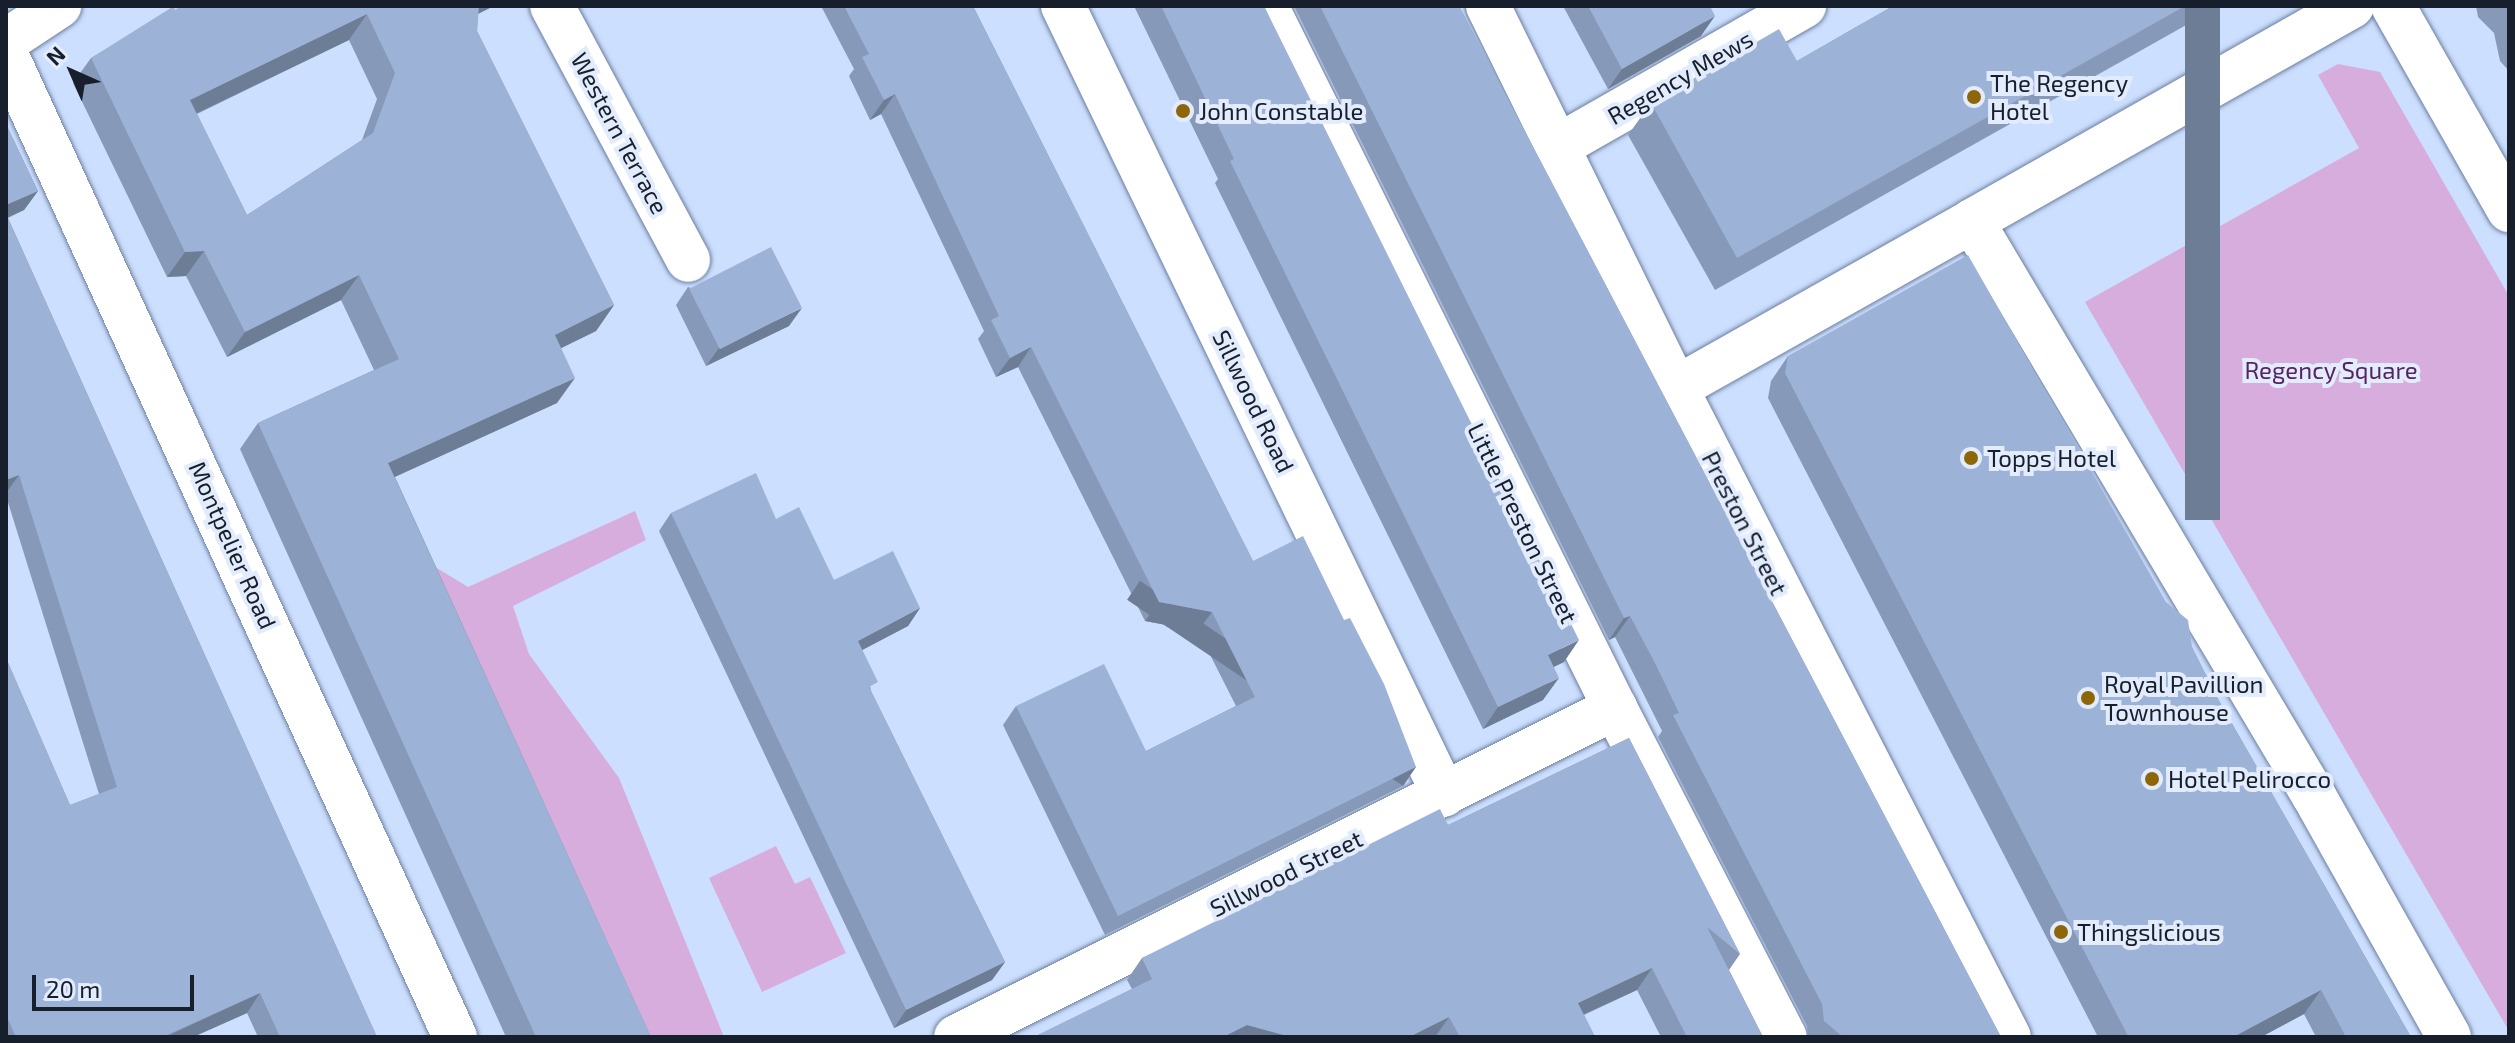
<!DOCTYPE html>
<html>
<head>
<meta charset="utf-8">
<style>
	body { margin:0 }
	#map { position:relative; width:2515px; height:1043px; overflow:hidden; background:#cddffe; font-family:"Exo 2",sans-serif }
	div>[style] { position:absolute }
	.green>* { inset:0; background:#d6addd }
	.roads { filter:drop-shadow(0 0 2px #6a7ea1) drop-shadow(0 0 2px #6a7ea1) }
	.minor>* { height:44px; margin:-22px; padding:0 22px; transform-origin:22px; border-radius:22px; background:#fff }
	.tertiary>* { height:44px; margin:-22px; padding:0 22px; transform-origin:22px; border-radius:22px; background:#fff }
	.secondary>* { height:44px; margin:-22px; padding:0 22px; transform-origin:22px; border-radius:22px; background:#fff }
	.wall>* { inset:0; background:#8799b9 }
	.shaded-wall>* { inset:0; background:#6e7d96; transform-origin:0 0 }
	.building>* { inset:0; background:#9db2d7; transform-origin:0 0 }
	.dots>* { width:22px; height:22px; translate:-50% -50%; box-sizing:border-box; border:4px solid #e3ecfc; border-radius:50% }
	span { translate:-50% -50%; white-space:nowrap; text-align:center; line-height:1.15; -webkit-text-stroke:8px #e3ecfc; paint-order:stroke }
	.street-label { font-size:24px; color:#171f2d }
	.poi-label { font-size:24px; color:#171f2d }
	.left { translate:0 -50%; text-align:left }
	.park-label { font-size:24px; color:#572460 }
	.frame { position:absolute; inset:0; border:8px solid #171f2d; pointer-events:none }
	.north { position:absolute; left:32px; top:32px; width:80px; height:80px; -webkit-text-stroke:6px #e3ecfc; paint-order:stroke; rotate:315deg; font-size:22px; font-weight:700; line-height:32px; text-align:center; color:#171f2d }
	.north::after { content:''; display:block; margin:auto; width:28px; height:36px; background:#171f2d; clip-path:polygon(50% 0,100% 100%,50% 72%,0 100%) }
	.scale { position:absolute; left:32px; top:975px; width:162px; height:36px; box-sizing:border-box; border:4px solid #171f2d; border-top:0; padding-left:10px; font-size:24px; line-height:28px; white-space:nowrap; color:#171f2d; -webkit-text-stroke:6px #e3ecfc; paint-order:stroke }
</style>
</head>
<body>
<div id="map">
	<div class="green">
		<div style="clip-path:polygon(2338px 64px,2380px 72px,2509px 296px,2509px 1031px,2085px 302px,2359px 148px,2318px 75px)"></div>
		<div style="clip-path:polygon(635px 511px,646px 540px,513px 606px,529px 654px,619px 778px,724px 1037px,622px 1037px,427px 562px,468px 587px)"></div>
		<div style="clip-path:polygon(776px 846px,795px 884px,810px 877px,846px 953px,762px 992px,709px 878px)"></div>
	</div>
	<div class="roads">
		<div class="minor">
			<div style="left:552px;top:6px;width:288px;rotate:61.8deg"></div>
			<div style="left:1063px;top:6px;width:876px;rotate:64.22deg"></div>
			<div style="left:1266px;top:6px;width:784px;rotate:63.57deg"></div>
			<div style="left:1615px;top:708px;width:370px;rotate:62.7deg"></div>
			<div style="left:1488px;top:6px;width:426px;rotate:63.8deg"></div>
			<div style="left:1676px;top:388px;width:729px;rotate:62.84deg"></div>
			<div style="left:2352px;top:6px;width:437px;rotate:150.5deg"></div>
			<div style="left:1972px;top:221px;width:669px;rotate:59.26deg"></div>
			<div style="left:2314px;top:796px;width:276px;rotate:60.7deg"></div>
			<div style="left:2393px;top:6px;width:235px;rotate:60.4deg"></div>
			<div style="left:1555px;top:148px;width:287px;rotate:-29.7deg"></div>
			<div style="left:1676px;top:388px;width:340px;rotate:-29.4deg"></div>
			<div style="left:956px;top:1037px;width:737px;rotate:-26.53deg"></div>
		</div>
		<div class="tertiary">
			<div style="left:6px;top:41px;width:64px;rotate:-33.4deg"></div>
		</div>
		<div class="secondary">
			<div style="left:6px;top:54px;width:1081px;rotate:65.45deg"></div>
		</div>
	</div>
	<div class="wall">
		<div style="clip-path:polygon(821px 6px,973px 6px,1253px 561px,1403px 786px,1105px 935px,1003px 725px,1016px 706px,1146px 751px,1236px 706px,1198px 631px,1145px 621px,1018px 367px,996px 377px,978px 339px,984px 331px,881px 114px,870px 120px,849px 76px,854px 69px)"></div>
		<div style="clip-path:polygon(1134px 6px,1264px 6px,1564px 662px,1553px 667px,1543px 700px,1483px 729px,1215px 183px,1218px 179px)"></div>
		<div style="clip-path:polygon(1294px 6px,1459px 6px,2001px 1037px,1808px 1037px,1807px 1026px,1658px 737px,1662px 731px,1615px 637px,1609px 640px)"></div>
		<div style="clip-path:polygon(1563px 6px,1710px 6px,1701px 36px,1608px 89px)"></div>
		<div style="clip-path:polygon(1893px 6px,2220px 6px,1715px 290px,1628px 135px,1651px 103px,1797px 61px)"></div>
		<div style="clip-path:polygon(2476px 6px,2509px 6px,2509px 71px,2500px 61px,2494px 33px,2478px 17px)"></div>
		<div style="clip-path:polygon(evenodd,175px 10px,478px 14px,477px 31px,614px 305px,596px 331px,561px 348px,557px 403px,395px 477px,651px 1037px,506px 1037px,240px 449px,258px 423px,374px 370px,341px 300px,227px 357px,186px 276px,167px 277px,73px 83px,91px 58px,175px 10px,349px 40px,377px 99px,362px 140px,247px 215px,197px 114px,349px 40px)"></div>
		<div style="clip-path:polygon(6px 124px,38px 191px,24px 210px,8px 218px,377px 1037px,258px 1037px,247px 1013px,193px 1037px,6px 1037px,6px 658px,70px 805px,99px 794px,6px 496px)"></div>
		<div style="clip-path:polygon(688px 287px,789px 326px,706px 366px,676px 305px)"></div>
		<div style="clip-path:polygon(1788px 356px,2192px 647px,2218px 699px,2411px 1037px,2316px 1037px,2304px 1014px,2261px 1037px,2098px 1037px,1768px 398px,1771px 381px)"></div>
		<div style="clip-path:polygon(671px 513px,776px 519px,834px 580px,920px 608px,908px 626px,862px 650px,871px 691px,1005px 962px,992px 980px,894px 1028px,659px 531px)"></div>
		<div style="clip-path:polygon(1629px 738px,1740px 954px,1729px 970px,1763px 1037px,1661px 1037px,1637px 990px,1584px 1015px,1595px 1037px,1034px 1037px,1132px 989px,1127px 980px,1142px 958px,1448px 825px)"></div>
	</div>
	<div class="shaded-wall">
		<div style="clip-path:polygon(473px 6px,494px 6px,462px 22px)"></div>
		<div style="left:2185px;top:6px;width:35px;height:514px"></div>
		<div style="clip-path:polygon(367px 14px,349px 40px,172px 125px,190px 100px)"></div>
		<div style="clip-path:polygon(1715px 16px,1701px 36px,1608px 89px,1622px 69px)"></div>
		<div style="clip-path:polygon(895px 94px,881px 114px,870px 120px,884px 100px)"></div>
		<div style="clip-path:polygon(38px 191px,24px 210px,6px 218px,6px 205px)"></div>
		<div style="clip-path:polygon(204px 251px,186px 276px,167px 277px,185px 252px)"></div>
		<div style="clip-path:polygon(359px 275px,341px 300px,227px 357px,245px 332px)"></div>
		<div style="clip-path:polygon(614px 305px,596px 331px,537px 360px,555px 335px)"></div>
		<div style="clip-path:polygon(802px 308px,789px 326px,706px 366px,719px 348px)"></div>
		<div style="clip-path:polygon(1031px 347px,1018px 367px,996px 377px,1010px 358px)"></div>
		<div style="clip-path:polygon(575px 378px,557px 403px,370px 488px,388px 463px)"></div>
		<div style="clip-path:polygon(19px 475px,6px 493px,6px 480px)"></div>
		<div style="clip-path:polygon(1159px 602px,1212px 612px,1198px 631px,1145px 621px)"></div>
		<div style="clip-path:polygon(920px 608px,908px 626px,845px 659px,858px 641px)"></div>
		<div style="clip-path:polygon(1630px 616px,1615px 637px,1609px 640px,1624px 618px)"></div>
		<div style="clip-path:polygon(1579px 640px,1564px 662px,1533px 677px,1548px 655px)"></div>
		<div style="clip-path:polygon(1559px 678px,1543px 700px,1483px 729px,1498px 707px)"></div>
		<div style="left:1416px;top:767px;width:23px;height:333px;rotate:124deg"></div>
		<div style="clip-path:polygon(1005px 962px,992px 980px,894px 1028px,906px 1010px)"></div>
		<div style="clip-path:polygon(1652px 968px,1637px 990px,1562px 1024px,1578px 1003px)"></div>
		<div style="clip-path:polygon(2321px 990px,2304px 1014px,2261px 1037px,2236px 1037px,2237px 1035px)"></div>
		<div style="clip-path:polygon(260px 993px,247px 1013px,193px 1037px,165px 1037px)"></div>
		<div style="clip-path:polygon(1449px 1017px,1435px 1037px,1409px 1037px)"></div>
		<div style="clip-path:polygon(1247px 1025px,1291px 1037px,1223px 1037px)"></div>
	</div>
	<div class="building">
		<div style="clip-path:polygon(evenodd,174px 6px,175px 10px,181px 6px,479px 6px,477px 31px,614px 305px,555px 335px,575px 378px,388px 463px,651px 1037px,536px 1037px,258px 423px,399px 359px,359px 275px,245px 332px,204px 251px,185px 252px,91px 58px,174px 6px,367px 14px,395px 73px,373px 133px,247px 215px,190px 100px,367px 14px)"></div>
		<div style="clip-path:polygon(844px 6px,973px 6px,1253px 561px,1303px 536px,1344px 620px,1350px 618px,1384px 684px,1416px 767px,1118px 916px,1016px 706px,1104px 664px,1146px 751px,1255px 697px,1212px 612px,1159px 602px,1031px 347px,1010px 358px,991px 320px,999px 316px,895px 94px,884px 100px,862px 57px,869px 54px)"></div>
		<div style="clip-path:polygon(1161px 6px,1264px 6px,1579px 640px,1548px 655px,1559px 678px,1498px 707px,1230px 161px,1234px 159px)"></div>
		<div style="clip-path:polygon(1320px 6px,1459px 6px,2001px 1037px,1843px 1037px,1824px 1021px,1822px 1004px,1673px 715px,1679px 713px,1656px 665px,1630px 616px,1624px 618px)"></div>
		<div style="clip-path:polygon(1588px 6px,1710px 6px,1715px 16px,1622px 69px)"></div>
		<div style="clip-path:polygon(1893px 6px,2185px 6px,1737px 258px,1651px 103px,1779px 29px,1797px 61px)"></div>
		<div style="clip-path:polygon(6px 124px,38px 191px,6px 205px)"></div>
		<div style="clip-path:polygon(6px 214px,377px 1037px,280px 1037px,260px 993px,167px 1035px,167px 1037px,16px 1037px,6px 1015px,6px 658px,70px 805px,117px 787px,19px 475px,6px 480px)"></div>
		<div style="left:771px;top:247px;width:68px;height:92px;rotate:63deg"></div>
		<div style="clip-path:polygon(1968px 255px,2166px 602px,2188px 620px,2192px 647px,2218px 699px,2411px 1037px,2346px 1037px,2321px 990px,2237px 1035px,2239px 1037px,2128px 1036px,1785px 373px,1788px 356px)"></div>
		<div style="clip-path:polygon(756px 473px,776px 519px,799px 507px,834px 580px,893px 551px,920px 608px,858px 641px,878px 682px,869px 687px,1005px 962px,906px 1010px,671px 513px)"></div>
		<div style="clip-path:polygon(1629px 738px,1740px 954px,1707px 927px,1763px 1037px,1687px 1037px,1652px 968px,1578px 1003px,1595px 1037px,1460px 1037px,1449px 1017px,1409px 1037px,1291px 1037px,1247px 1025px,1223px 1037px,1034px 1037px,1152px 979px,1142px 958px,1440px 809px,1448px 825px)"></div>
	</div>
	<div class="dots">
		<div style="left:1974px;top:97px;background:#8d6609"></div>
		<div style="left:1183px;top:111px;background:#8d6609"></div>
		<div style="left:1971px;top:458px;background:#8d6609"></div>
		<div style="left:2088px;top:698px;background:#8d6609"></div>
		<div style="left:2152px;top:779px;background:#8d6609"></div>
		<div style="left:2061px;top:932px;background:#8d6609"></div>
	</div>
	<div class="street-label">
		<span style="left:1680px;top:77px;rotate:-30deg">Regency Mews</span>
		<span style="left:620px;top:133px;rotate:62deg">Western Terrace</span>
		<span style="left:1254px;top:401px;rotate:64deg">Sillwood Road</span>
		<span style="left:1523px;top:523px;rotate:64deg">Little Preston Street</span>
		<span style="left:1745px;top:523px;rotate:63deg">Preston Street</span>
		<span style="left:233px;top:545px;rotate:66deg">Montpelier Road</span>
		<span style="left:1286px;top:873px;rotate:-26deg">Sillwood Street</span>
	</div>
	<div class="poi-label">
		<span class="left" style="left:1990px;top:97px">The Regency<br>Hotel</span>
		<span class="left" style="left:1199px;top:111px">John Constable</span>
		<span class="left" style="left:1987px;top:458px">Topps Hotel</span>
		<span class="left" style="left:2104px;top:698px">Royal Pavillion<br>Townhouse</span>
		<span class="left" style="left:2168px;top:779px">Hotel Pelirocco</span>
		<span class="left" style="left:2077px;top:932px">Thingslicious</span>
	</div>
	<div class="park-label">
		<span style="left:2331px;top:370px">Regency Square</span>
	</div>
	<div class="frame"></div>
	<div class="north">N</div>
	<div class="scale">20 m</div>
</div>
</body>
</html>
